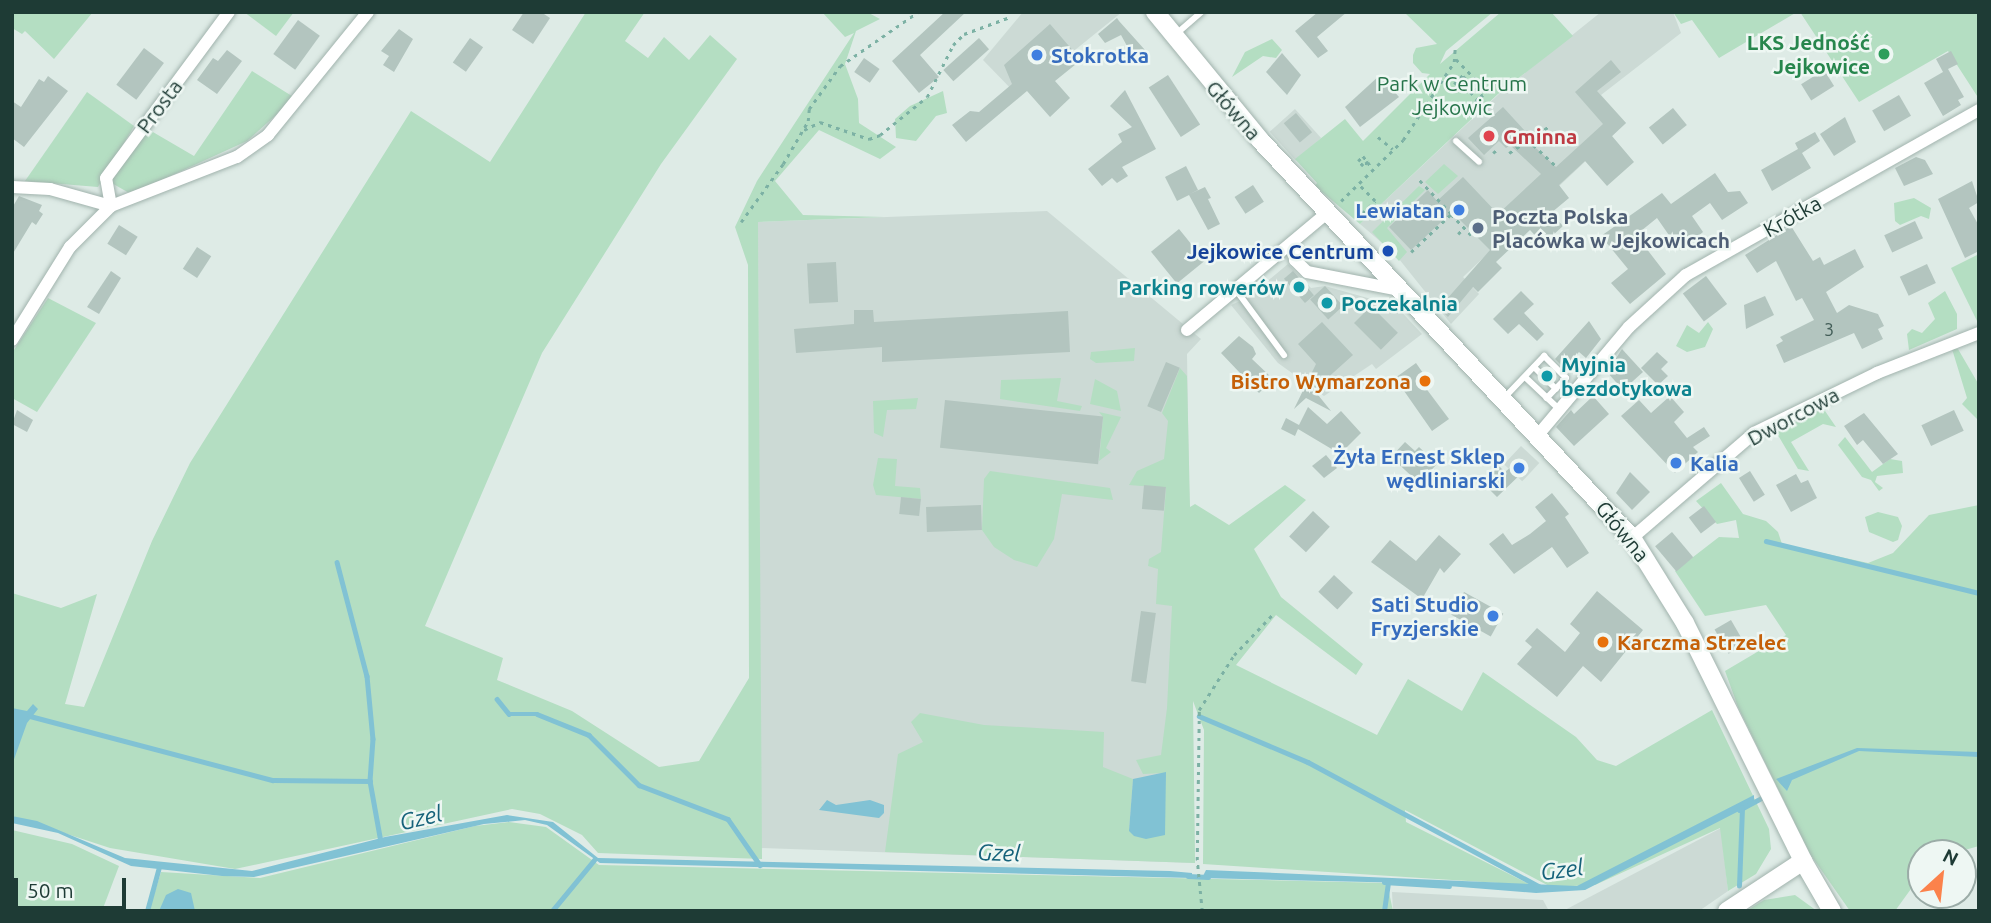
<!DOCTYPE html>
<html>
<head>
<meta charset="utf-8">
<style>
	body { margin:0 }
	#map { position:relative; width:1991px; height:923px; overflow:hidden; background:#deebe6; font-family:Ubuntu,sans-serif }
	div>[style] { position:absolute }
	.built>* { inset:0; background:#ccdad5; transform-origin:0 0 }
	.green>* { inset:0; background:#b4dec2 }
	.water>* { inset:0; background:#81c2d4 }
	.stream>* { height:4.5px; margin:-2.25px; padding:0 2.25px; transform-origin:2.25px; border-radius:2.25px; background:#81c2d4 }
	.building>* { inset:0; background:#b3c5bf; transform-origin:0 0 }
	.path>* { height:2.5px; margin-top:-1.25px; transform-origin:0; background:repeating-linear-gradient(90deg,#7cb1a4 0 3.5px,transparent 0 8.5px) }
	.roads { filter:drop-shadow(0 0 2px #a1b3ad) drop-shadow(0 0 2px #a1b3ad) }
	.lane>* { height:6px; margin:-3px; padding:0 3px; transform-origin:3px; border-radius:3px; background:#fff }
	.street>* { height:12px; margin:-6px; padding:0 6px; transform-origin:6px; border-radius:6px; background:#fff }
	.secondary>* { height:18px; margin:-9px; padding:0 9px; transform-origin:9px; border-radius:9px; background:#fff }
	.dots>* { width:19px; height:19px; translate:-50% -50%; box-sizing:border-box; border:4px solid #eef7f3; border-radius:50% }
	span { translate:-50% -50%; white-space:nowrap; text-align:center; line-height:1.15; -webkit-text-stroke:5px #eef7f3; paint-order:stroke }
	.number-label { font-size:18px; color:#435e58 }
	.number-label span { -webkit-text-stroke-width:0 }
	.leisure-label { font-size:21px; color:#27864d; font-weight:700 }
	.right { translate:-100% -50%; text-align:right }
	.shop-label { font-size:21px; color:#366cbe; font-weight:700 }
	.left { translate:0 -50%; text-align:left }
	.park-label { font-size:21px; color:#26744a }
	.street-label { font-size:21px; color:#1e3b35 }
	.health-label { font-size:21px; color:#be3a42; font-weight:700 }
	.service-label { font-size:21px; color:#4e5e75; font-weight:700 }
	.transit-label { font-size:21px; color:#164399; font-weight:700 }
	.culture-label { font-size:21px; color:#0d838f; font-weight:700 }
	.food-label { font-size:21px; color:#c56008; font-weight:700 }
	.water-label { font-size:23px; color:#15627a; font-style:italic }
	.frame { position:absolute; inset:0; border:14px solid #1e3b35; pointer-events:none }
	.north { position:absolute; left:1907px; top:839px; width:70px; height:70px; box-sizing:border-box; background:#eef7f3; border:2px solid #9baca7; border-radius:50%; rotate:27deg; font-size:19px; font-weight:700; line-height:28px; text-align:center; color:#1e3b35 }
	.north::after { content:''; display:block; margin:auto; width:24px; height:32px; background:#fb824b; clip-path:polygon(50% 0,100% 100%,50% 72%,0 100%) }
	.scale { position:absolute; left:14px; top:878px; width:112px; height:32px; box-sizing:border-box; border:4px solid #1e3b35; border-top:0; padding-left:9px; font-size:21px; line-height:24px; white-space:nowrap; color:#1e3b35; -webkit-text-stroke:5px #eef7f3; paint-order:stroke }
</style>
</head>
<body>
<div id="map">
	<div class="built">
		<div style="clip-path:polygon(1023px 12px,1122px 12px,1018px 96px,983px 60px)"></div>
		<div style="clip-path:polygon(1601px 12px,1673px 12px,1681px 33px,1601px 95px,1626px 123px,1463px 277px,1479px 294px,1451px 324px,1395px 254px,1360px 224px,1500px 93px)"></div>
		<div style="left:1295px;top:109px;width:39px;height:34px;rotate:48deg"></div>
		<div style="clip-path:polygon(1047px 211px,1201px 339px,1187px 354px,1195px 863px,760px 848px,758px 222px)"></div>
		<div style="clip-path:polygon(1288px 264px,1311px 288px,1325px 286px,1396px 306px,1422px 334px,1376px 369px,1372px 364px,1324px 396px,1278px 363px,1231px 305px,1247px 298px)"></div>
		<div style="left:1521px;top:446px;width:25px;height:25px;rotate:43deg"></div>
		<div style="clip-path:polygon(1721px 828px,1728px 891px,1699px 911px,1563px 911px)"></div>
		<div style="clip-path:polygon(1392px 892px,1543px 900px,1549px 911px,1393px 911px)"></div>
	</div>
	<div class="green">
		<div style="clip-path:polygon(12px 12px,93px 12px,54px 59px,25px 31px,22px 34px,12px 28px)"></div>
		<div style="clip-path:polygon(244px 12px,294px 12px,276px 36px)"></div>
		<div style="clip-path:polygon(586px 12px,645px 12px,625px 41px,648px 58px,664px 37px,689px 60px,710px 35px,737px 59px,661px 164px,542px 353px,425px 626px,503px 658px,497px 680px,572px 711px,659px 767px,699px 761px,749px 678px,748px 265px,735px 227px,757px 181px,854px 33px,845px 37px,822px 12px,867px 12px,880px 19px,856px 31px,845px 64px,858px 99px,859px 123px,896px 147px,880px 159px,819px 130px,775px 181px,803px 215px,884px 217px,758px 222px,762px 859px,598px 853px,582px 835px,540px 814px,512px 809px,235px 869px,110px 848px,12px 816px,12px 593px,61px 608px,97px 594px,65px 704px,84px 707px,152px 541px,190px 463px,411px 111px,490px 162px)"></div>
		<div style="clip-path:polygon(1404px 12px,1493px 12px,1446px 51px,1440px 64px,1501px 12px,1551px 12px,1573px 36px,1498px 94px,1360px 224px,1315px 186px,1317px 183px,1295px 159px,1345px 119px,1363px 141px,1430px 74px,1422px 73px,1413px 63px,1413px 55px,1416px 48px,1437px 44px)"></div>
		<div style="clip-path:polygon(1673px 12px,1797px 12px,1719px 58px,1692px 20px,1681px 24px)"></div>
		<div style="clip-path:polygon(1800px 12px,1979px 12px,1979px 99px,1948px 51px,1859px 102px)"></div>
		<div style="clip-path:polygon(1272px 39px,1282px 50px,1276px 58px,1263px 56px,1232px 77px,1245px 52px)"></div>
		<div style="clip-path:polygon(252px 71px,295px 98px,247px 141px,131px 194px,108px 181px,146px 128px,194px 156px)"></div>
		<div style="clip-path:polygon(943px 91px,947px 113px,936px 116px,916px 141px,896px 138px,895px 119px,910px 106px)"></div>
		<div style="clip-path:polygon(87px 92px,134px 126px,98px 187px,25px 181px)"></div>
		<div style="clip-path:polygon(1444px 164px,1458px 176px,1438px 194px,1425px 182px)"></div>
		<div style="clip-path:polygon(1419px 186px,1425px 190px,1387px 228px,1407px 252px,1399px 261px,1372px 232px)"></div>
		<div style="clip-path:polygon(1914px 198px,1931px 208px,1929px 219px,1921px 216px,1900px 225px,1895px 221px,1894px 203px)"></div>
		<div style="clip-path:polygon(1979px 254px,1979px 325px,1951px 268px)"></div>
		<div style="clip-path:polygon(1945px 291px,1957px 314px,1957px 329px,1909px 350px,1907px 334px,1912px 329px,1922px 333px,1935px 319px,1928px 303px)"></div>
		<div style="clip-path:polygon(48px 298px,96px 323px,37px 412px,12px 398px,12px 353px)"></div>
		<div style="clip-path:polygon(1708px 322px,1713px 329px,1705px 347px,1687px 352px,1676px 346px,1687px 325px,1699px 333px)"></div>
		<div style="clip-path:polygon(1135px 348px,1134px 361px,1096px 363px,1090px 359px,1091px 352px)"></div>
		<div style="clip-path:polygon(1952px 349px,1958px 349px,1979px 385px,1979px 421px,1962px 404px,1967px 398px)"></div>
		<div style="clip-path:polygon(1180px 368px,1187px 376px,1190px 507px,1195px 504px,1229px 525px,1285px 485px,1306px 500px,1254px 549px,1281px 597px,1363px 664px,1356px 675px,1276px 615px,1236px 665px,1377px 735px,1408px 679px,1462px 711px,1483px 672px,1576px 737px,1597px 760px,1616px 766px,1712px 710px,1769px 829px,1771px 849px,1756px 874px,1728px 891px,1720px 828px,1595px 885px,1551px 887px,1405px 810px,1406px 822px,1531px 885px,1203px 864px,1204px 730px,1193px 701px,1195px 863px,885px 852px,898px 754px,923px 742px,911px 722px,920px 713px,984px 725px,1104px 732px,1103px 767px,1133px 779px,1129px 831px,1165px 773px,1143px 774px,1136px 760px,1161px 755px,1167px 708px,1172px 606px,1156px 604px,1158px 569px,1148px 566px,1149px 559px,1161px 552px,1166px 488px,1129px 485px,1137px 471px,1164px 459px,1168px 421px,1162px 413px)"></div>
		<div style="clip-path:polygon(1061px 378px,1057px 401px,1082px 406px,1080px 411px,1000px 399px,1001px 380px)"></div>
		<div style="clip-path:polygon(1095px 379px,1117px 391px,1121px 411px,1090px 404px)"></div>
		<div style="clip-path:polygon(918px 398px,916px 409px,887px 410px,883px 437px,874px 433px,873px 401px)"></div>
		<div style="clip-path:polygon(1823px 408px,1836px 427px,1823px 424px,1791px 442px,1809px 471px,1798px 469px,1776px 432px)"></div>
		<div style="clip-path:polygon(1099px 412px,1121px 417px,1106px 448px,1111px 452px,1099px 461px,1103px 417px)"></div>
		<div style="clip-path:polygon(1845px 437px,1872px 472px,1890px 459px,1902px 461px,1903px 473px,1877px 476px,1875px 482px,1883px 488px,1879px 491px,1871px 480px,1862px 477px,1838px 445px)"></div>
		<div style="clip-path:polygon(878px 458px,897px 459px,895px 486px,920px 488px,921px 499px,876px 495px,873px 485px)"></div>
		<div style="clip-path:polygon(990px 471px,1110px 488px,1113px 500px,1062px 494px,1054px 539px,1037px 567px,1014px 560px,994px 547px,982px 530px,984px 479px)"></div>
		<div style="clip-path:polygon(1721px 483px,1743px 514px,1766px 521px,1778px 532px,1782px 544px,1868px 563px,1893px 553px,1929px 515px,1979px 505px,1979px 846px,1954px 853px,1921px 853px,1921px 875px,1895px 911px,1850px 911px,1810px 854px,1738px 707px,1725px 671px,1786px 635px,1766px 605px,1705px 616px,1675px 571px,1719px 537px,1739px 538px,1736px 520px,1717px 524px,1696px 501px)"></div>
		<div style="clip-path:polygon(1878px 512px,1898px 517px,1902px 526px,1898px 540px,1893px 542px,1869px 532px,1865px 517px)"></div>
		<div style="clip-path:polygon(509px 822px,546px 827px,599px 865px,1387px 883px,1393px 911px,149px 911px,161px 872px,260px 878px,475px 826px)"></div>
		<div style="clip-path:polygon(12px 830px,72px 844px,119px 866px,102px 911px,12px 911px)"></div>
		<div style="clip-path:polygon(1795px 895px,1817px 911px,1746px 911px,1764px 900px)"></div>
	</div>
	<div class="water">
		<div style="clip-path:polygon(33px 704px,38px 709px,27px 723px,12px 765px,12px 708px,27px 711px)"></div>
		<div style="clip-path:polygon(1857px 748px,1979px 752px,1979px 757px,1859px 751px,1792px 780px,1787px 791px,1776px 779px)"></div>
		<div style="clip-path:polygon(1166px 772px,1165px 835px,1146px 839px,1134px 836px,1129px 831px,1133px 779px)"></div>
		<div style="clip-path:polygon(1754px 795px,1754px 802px,1737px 812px,1585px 890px,1536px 893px,1411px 883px,1202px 878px,1206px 870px,1577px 886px)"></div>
		<div style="clip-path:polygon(827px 800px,836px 805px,870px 800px,884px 805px,884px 813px,879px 818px,819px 810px)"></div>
		<div style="clip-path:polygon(507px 815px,553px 822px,598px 858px,1170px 871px,1192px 873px,1192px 878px,600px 863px,547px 825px,525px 820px,484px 824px,254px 877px,222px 876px,131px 866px,58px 833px,12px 823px,12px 816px,37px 821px,125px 858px,252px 871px,385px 837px)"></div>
		<div style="clip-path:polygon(178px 889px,191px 893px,195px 911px,159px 911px,166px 895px)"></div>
	</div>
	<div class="stream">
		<div style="left:1766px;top:541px;width:219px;rotate:13.7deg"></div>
		<div style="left:337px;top:562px;width:118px;rotate:75.3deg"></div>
		<div style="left:367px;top:676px;width:63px;rotate:84.6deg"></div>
		<div style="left:373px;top:739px;width:42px;rotate:94.1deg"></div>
		<div style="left:370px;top:781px;width:62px;rotate:79.8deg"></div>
		<div style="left:497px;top:699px;width:19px;rotate:51deg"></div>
		<div style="left:509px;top:714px;width:28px"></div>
		<div style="left:537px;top:714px;width:56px;rotate:22deg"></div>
		<div style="left:589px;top:735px;width:71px;rotate:45deg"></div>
		<div style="left:639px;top:785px;width:95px;rotate:20.9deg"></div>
		<div style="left:728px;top:819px;width:56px;rotate:55.2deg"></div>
		<div style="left:30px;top:716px;width:251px;rotate:14.8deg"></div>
		<div style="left:273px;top:780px;width:97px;rotate:0.6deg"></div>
		<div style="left:1199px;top:716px;width:118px;rotate:22.9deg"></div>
		<div style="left:1308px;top:762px;width:266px;rotate:28.3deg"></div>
		<div style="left:1739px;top:810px;width:30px;rotate:-28deg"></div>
		<div style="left:1188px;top:876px;width:20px;rotate:3deg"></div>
		<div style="left:1384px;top:882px;width:65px;rotate:3.5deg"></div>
		<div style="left:1739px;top:886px;width:78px;rotate:-87.8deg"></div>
		<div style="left:147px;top:911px;width:46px;rotate:-74.7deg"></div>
		<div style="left:552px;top:911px;width:66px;rotate:-50.5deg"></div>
		<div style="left:1384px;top:911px;width:28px;rotate:-82deg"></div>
	</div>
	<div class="building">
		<div style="clip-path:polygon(524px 12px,541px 12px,550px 18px,533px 44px,512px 30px)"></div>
		<div style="clip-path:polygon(945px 12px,966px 12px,920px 55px,939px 77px,919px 93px,892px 61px)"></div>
		<div style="clip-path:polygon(1318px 12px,1347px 12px,1317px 37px,1328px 51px,1318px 58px,1295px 31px)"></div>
		<div style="clip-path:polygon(1117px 18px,1119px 21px,1145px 50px,1133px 57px,1121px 35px,1105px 43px,1098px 34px)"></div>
		<div style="left:298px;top:20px;width:27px;height:42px;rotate:36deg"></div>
		<div style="clip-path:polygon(1050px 24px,1081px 60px,1055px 81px,1070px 98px,1050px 117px,1027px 91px,966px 142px,952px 125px,970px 111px,979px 112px,1012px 84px,1004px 65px)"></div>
		<div style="clip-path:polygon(399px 29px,413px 39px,394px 72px,383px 65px,389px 56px,381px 51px)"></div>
		<div style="left:470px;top:38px;width:16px;height:30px;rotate:35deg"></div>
		<div style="left:979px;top:38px;width:15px;height:48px;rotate:48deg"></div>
		<div style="left:144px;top:48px;width:25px;height:46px;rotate:37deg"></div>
		<div style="clip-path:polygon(227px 50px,242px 61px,217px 94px,197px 80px,213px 58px,218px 61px)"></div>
		<div style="clip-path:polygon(1951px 51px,1958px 64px,1948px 69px,1964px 97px,1958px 100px,1961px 105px,1943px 116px,1924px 83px,1943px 72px,1936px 59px)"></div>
		<div style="clip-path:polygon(1282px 53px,1301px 75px,1287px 95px,1266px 72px)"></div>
		<div style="left:864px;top:58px;width:19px;height:17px;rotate:35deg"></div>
		<div style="clip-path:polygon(1611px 60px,1621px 72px,1597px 91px,1626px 123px,1612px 136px,1634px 162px,1607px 186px,1585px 161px,1559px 185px,1569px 198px,1551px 213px,1563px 226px,1543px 244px,1530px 230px,1496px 262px,1502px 268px,1478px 292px,1473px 287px,1448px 317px,1439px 308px,1490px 250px,1452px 212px,1411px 250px,1389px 227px,1428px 190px,1437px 201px,1463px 177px,1498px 214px,1541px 174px,1510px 145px,1506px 148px,1499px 141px,1484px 155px,1468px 138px,1503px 107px,1525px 131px,1521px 134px,1556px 167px,1603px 124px,1575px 92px)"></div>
		<div style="left:1824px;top:70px;width:19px;height:27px;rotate:58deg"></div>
		<div style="left:1168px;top:75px;width:59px;height:23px;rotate:57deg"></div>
		<div style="clip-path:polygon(1380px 75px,1399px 97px,1360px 127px,1345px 107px)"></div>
		<div style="clip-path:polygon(48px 76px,68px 91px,24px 147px,12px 138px,12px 101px,21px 107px,39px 79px,44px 82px)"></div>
		<div style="clip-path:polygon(1125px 90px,1156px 149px,1122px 167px,1128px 176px,1117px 183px,1112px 178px,1102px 186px,1088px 169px,1122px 142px,1118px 134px,1132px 127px,1110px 106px)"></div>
		<div style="left:1899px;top:95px;width:24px;height:31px;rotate:60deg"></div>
		<div style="left:1673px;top:108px;width:22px;height:31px;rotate:51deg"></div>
		<div style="left:1296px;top:113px;width:25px;height:16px;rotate:50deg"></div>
		<div style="clip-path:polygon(1845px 117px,1856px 142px,1834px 156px,1820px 134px)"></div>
		<div style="clip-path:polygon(1815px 132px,1820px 141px,1802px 153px,1811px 168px,1772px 191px,1761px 170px,1798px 149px,1795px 143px)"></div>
		<div style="clip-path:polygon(1916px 157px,1925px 160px,1933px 174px,1904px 186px,1895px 168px)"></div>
		<div style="clip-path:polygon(1186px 166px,1198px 190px,1190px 194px,1205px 187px,1211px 198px,1208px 199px,1220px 224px,1208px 230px,1189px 195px,1177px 201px,1165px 177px)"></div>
		<div style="clip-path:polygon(1715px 173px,1728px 192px,1740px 191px,1748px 203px,1722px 220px,1710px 203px,1692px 216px,1703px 232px,1680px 251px,1657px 218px,1636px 235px,1666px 274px,1630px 304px,1611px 283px,1628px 269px,1601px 236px,1662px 193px,1671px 204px)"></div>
		<div style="clip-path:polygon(1972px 181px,1979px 202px,1969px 208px,1979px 226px,1979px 251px,1965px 258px,1938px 199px)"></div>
		<div style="left:1253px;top:185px;width:20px;height:22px;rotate:57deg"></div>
		<div style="clip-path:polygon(19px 196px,42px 205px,39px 211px,43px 214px,36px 225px,32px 222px,12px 255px,12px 208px)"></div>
		<div style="left:1915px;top:221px;width:19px;height:34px;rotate:65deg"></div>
		<div style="left:119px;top:225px;width:22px;height:22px;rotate:32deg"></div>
		<div style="clip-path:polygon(1791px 226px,1813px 261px,1820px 257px,1824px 265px,1855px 249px,1864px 267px,1826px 292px,1837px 313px,1849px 305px,1878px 314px,1884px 326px,1878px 329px,1883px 339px,1862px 349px,1854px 333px,1784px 363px,1776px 345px,1783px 341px,1780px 337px,1814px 320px,1802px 298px,1796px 301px,1776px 261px,1757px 273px,1745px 255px)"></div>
		<div style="left:1179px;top:229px;width:41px;height:36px;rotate:51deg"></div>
		<div style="left:197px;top:247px;width:17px;height:26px;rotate:33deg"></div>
		<div style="left:836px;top:262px;width:40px;height:29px;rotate:87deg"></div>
		<div style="left:1927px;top:264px;width:21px;height:30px;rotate:65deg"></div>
		<div style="clip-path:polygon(111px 271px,121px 278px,99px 314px,87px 307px)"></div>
		<div style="left:1293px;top:271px;width:32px;height:12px;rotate:49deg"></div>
		<div style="left:1706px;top:276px;width:35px;height:29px;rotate:53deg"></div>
		<div style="left:1325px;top:286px;width:27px;height:20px;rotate:48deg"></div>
		<div style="clip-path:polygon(1521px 291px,1534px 304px,1524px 313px,1544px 334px,1537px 341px,1519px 324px,1508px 334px,1493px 319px)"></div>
		<div style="clip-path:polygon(1765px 296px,1774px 315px,1746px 329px,1744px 305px)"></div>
		<div style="left:1371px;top:306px;width:38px;height:24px;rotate:45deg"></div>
		<div style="clip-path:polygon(854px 310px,873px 310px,874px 322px,1068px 311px,1070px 352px,882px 362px,882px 347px,796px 353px,794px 329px,854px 324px)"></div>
		<div style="clip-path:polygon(1589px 321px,1601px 339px,1586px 358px,1579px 352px,1564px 368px,1555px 359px)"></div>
		<div style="clip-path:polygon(1322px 322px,1353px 355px,1314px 390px,1331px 411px,1306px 398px,1294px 409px,1316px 364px,1298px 344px)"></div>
		<div style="clip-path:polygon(1239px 336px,1253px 347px,1256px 354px,1252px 359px,1273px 379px,1259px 393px,1221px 353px)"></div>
		<div style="clip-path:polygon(1622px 349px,1643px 372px,1623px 390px,1607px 372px)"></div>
		<div style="clip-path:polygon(1657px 352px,1668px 362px,1661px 369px,1668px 376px,1658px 385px,1641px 368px)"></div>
		<div style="left:1166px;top:362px;width:15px;height:48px;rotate:23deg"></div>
		<div style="clip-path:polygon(1416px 363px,1430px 383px,1425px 387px,1449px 419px,1432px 431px,1395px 378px)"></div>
		<div style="clip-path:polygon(1593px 396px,1609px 414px,1574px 446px,1556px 427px,1571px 410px,1574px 414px)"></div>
		<div style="clip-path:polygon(1670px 396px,1684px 412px,1674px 422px,1687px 438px,1704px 427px,1710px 436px,1693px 447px,1698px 452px,1675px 473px,1621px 416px,1639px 400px,1651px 413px)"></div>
		<div style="left:945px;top:400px;width:159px;height:48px;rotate:6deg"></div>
		<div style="clip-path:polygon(1308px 407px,1327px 424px,1341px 411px,1361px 433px,1340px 454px,1298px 429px,1295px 436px,1281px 429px,1286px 418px,1299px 425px)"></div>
		<div style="clip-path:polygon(17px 410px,33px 420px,27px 432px,12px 424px)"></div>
		<div style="left:1954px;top:410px;width:23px;height:36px;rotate:65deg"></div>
		<div style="clip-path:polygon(1864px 413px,1898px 454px,1883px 464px,1863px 440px,1857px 445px,1844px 426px)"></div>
		<div style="clip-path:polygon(1405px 442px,1415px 451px,1419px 447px,1437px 464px,1419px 483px,1391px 457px)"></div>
		<div style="clip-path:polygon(1326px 455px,1337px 468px,1324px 478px,1312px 466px)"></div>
		<div style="clip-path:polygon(1519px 460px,1527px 468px,1497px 497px,1482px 482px,1499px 466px,1505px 472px)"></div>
		<div style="left:1750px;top:471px;width:28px;height:13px;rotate:58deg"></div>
		<div style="clip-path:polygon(1630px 472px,1650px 492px,1632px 510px,1616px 493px)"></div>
		<div style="clip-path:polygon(1796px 474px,1801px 483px,1808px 480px,1817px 498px,1791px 512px,1776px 485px)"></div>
		<div style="left:1144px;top:485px;width:22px;height:24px;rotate:5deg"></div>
		<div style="clip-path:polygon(1552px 493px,1569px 514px,1565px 517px,1589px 553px,1567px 568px,1552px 547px,1514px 574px,1489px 544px,1503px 533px,1512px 545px,1530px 534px,1546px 521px,1535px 507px)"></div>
		<div style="left:901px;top:497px;width:20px;height:17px;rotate:6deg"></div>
		<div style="left:981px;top:505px;width:25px;height:55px;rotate:88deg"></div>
		<div style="left:1704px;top:506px;width:20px;height:19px;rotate:53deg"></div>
		<div style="left:1313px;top:511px;width:23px;height:35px;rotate:43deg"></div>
		<div style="left:1672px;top:532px;width:33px;height:22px;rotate:50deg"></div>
		<div style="clip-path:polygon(1439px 535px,1461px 554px,1444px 573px,1440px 568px,1422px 599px,1371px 562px,1390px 540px,1416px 561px)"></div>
		<div style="left:1334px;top:575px;width:26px;height:23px;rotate:43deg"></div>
		<div style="clip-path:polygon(1597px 591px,1643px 630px,1601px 682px,1583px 666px,1557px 697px,1517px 664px,1532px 647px,1525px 641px,1537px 628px,1565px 652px,1580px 633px,1570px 624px)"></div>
		<div style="left:1464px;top:592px;width:45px;height:26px;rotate:29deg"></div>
		<div style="left:1141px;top:611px;width:15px;height:71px;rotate:8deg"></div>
		<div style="left:1731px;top:620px;width:28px;height:19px;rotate:60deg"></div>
	</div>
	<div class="path">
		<div style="left:1456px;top:59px;width:47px;rotate:45.9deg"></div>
		<div style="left:1463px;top:76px;width:27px;rotate:45deg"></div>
		<div style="left:1458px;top:80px;width:28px;rotate:44deg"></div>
		<div style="left:1454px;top:84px;width:16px;rotate:-45deg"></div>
		<div style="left:1474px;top:103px;width:18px;rotate:-43deg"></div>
		<div style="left:804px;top:130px;width:18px;rotate:-27deg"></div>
		<div style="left:820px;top:122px;width:52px;rotate:19.1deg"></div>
		<div style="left:869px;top:139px;width:12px;rotate:-20deg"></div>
		<div style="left:880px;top:135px;width:60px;rotate:-39deg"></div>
		<div style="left:927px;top:97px;width:58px;rotate:-63.4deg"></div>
		<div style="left:953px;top:45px;width:16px;rotate:-45deg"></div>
		<div style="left:964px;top:34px;width:49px;rotate:-20.3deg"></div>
		<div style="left:1378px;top:137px;width:19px;rotate:39deg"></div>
		<div style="left:1527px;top:139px;width:41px;rotate:43deg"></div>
		<div style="left:1493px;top:153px;width:8px;rotate:-40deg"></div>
		<div style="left:1509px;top:153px;width:50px;rotate:-33.7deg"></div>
		<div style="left:1368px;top:162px;width:6px;rotate:141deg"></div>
		<div style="left:1363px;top:166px;width:7px;rotate:-135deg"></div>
		<div style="left:1358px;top:161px;width:7px;rotate:-45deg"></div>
		<div style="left:1363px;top:156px;width:6px;rotate:51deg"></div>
		<div style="left:1367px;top:161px;width:1px;rotate:45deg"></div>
		<div style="left:1368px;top:162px;width:8px;rotate:60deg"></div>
		<div style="left:1341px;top:201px;width:87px;rotate:-44.5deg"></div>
		<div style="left:1403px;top:140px;width:93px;rotate:-56.8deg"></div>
		<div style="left:1454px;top:62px;width:15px;rotate:-86deg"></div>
		<div style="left:1451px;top:214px;width:33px;rotate:46deg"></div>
		<div style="left:1356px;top:219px;width:26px;rotate:-43deg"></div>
		<div style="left:1375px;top:201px;width:23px;rotate:-135deg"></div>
		<div style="left:741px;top:222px;width:72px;rotate:-54.1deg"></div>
		<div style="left:783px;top:164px;width:50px;rotate:-59.8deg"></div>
		<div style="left:808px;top:121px;width:12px;rotate:-85deg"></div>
		<div style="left:809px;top:109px;width:53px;rotate:-54.2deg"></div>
		<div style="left:840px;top:66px;width:95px;rotate:-34.7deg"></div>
		<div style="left:1458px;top:234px;width:8px;rotate:-45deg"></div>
		<div style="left:1411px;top:252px;width:55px;rotate:-43.5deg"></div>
		<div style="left:1451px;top:214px;width:50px;rotate:-133.4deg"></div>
		<div style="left:1202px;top:911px;width:51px;rotate:-95.6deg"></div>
		<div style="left:1197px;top:860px;width:150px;rotate:-89.2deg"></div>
		<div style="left:1199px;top:710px;width:65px;rotate:-57.5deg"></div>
		<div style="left:1234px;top:655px;width:58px;rotate:-46.4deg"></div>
	</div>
	<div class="roads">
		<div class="lane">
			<div style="left:1175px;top:35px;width:35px;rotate:-41deg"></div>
			<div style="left:1456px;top:141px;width:31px;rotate:42deg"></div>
			<div style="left:1236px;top:290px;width:81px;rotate:53.6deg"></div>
			<div style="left:1534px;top:367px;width:31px;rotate:45deg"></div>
			<div style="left:1525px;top:377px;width:47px;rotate:43.3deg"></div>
			<div style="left:1505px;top:397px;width:57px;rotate:-46.4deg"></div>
			<div style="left:1544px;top:356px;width:31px;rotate:45deg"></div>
			<div style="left:1566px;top:378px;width:28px;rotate:134deg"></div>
		</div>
		<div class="street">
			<div style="left:12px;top:187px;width:38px;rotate:3deg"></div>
			<div style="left:50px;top:189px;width:63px;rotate:15.6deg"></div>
			<div style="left:111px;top:206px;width:28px;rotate:-100deg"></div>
			<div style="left:106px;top:178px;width:207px;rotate:-53.5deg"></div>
			<div style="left:1294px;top:242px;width:18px;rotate:87deg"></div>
			<div style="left:1295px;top:260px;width:17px;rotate:45deg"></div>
			<div style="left:1307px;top:272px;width:95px;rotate:11deg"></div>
			<div style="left:1187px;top:330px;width:182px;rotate:-39.9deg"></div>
			<div style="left:12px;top:340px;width:110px;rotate:-58.1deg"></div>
			<div style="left:70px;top:247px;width:58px;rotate:-45deg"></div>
			<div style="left:111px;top:206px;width:135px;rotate:-21.3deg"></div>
			<div style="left:237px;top:157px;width:38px;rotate:-35deg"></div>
			<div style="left:268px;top:135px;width:159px;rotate:-50.9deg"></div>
			<div style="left:1538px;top:435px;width:141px;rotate:-49.9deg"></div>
			<div style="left:1629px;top:327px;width:77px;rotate:-42.4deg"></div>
			<div style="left:1686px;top:275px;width:336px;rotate:-29.4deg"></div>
			<div style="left:1632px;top:538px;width:161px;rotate:-40.7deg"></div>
			<div style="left:1754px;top:433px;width:137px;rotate:-26deg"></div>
			<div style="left:1877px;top:373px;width:110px;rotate:-21.4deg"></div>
		</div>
		<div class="secondary">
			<div style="left:1155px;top:12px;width:166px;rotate:50.6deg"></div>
			<div style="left:1260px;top:140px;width:545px;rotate:46.93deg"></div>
			<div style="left:1632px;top:538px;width:100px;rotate:58.1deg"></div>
			<div style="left:1685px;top:623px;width:266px;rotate:63.6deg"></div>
			<div style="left:1803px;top:861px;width:58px;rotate:59.9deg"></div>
			<div style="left:1727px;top:911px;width:91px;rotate:-33.3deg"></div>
		</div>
	</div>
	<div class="dots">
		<div style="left:1884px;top:54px;background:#2e9e5b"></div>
		<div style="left:1037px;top:55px;background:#3f7fe0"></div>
		<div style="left:1489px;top:136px;background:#e0444e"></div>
		<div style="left:1459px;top:210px;background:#3f7fe0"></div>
		<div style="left:1478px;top:228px;background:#5c6f8a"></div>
		<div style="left:1388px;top:251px;background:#1a4fb4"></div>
		<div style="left:1299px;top:287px;background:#0f9aa8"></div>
		<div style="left:1327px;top:303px;background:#0f9aa8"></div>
		<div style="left:1547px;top:376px;background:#0f9aa8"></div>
		<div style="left:1425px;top:381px;background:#e8710a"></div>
		<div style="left:1676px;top:463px;background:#3f7fe0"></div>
		<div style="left:1519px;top:468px;background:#3f7fe0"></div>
		<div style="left:1493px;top:616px;background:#3f7fe0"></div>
		<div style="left:1603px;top:642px;background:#e8710a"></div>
	</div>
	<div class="number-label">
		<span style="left:1829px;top:329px">3</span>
	</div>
	<div class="leisure-label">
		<span class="right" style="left:1870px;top:54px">LKS Jedność<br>Jejkowice</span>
	</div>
	<div class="shop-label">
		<span class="left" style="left:1051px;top:55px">Stokrotka</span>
		<span class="right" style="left:1445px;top:210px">Lewiatan</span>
		<span class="right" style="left:1505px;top:468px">Żyła Ernest Sklep<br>wędliniarski</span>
		<span class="left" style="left:1690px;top:463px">Kalia</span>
		<span class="right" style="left:1479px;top:616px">Sati Studio<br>Fryzjerskie</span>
	</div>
	<div class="park-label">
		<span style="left:1452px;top:95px">Park w Centrum<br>Jejkowic</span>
	</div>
	<div class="street-label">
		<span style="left:159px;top:106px;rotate:-53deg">Prosta</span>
		<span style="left:1234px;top:110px;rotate:49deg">Główna</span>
		<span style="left:1792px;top:216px;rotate:-29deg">Krótka</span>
		<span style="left:1793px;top:416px;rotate:-28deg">Dworcowa</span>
		<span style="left:1623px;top:531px;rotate:51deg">Główna</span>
	</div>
	<div class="health-label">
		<span class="left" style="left:1503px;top:136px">Gminna</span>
	</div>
	<div class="service-label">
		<span class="left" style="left:1492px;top:228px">Poczta Polska<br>Placówka w Jejkowicach</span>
	</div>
	<div class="transit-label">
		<span class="right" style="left:1374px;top:251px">Jejkowice Centrum</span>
	</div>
	<div class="culture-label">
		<span class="right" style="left:1285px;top:287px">Parking rowerów</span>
		<span class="left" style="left:1341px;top:303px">Poczekalnia</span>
		<span class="left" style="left:1561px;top:376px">Myjnia<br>bezdotykowa</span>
	</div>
	<div class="food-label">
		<span class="right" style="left:1411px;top:381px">Bistro Wymarzona</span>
		<span class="left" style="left:1617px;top:642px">Karczma Strzelec</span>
	</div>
	<div class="water-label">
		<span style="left:421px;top:818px;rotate:-13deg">Gzel</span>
		<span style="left:999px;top:853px;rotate:2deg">Gzel</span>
		<span style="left:1562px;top:870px;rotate:-7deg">Gzel</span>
	</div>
	<div class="frame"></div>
	<div class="north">N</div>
	<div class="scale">50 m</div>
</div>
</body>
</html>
